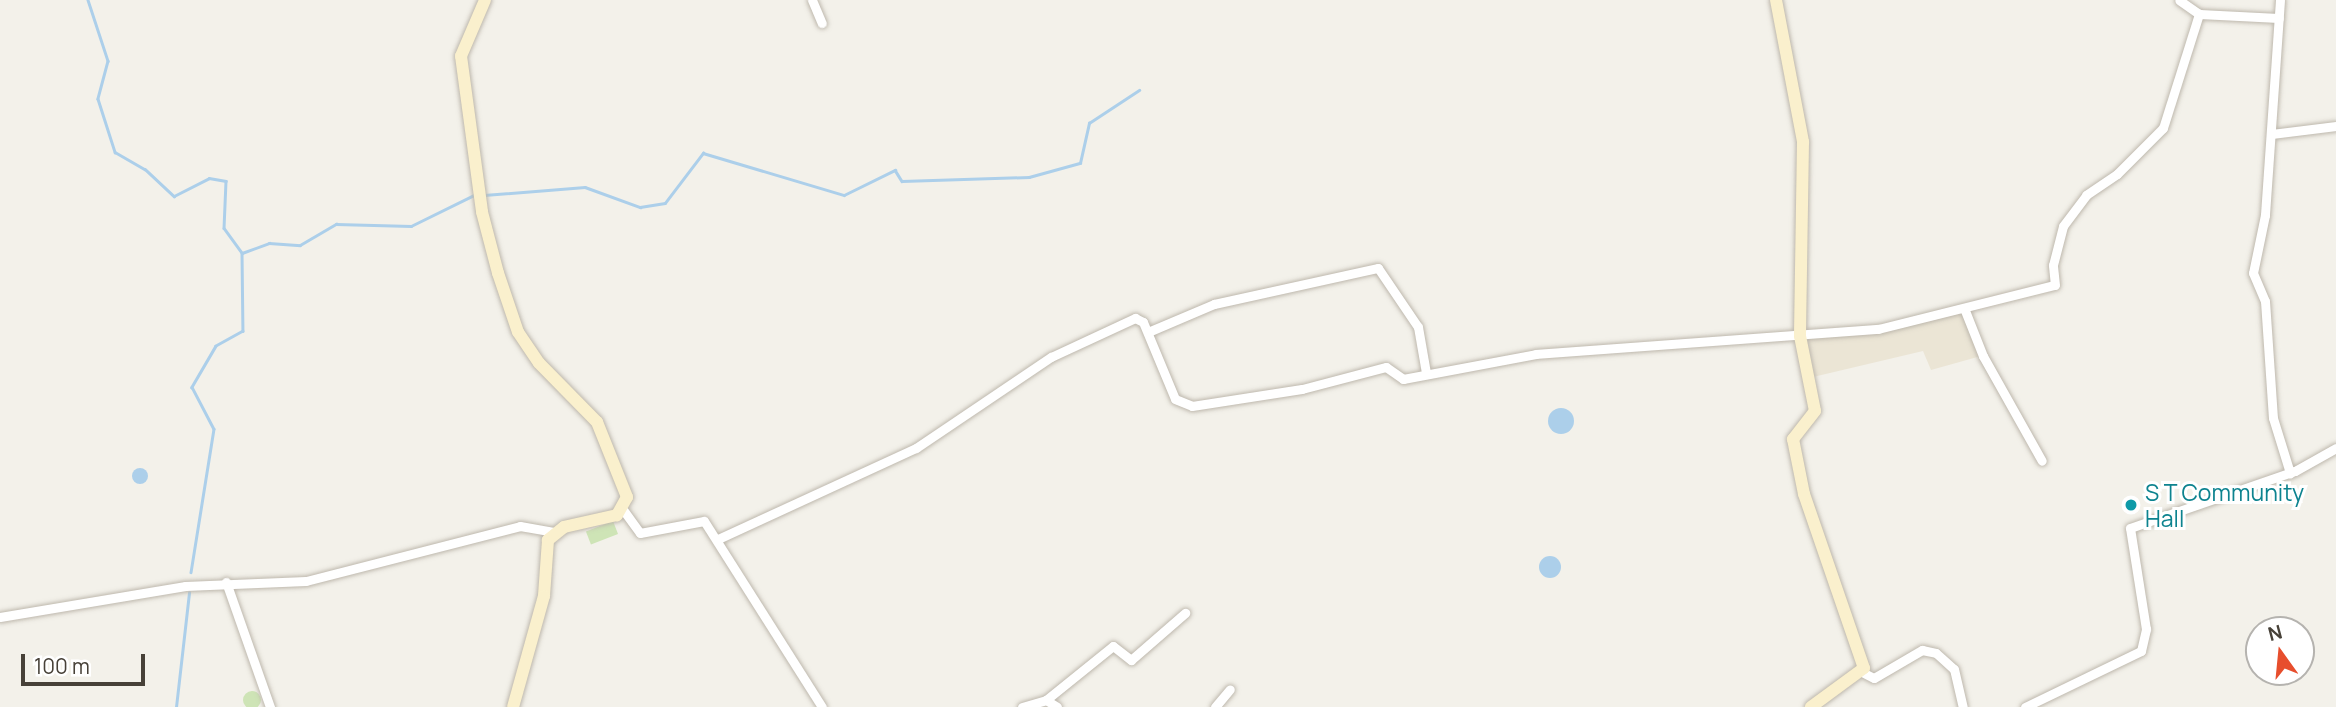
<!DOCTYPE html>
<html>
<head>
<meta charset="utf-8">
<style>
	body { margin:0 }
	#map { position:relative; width:2336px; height:707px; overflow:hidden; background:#f3f1ea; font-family:Manrope,sans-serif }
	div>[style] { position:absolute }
	.education>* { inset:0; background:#ebe5d5 }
	.green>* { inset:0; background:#cee4b6; transform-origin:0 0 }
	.round { border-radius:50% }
	.water>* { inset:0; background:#accfea }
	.stream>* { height:2.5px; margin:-1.25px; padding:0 1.25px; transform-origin:1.25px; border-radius:1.25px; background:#accfea }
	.roads { filter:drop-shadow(0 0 2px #beb8ad) drop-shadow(0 0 2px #beb8ad) }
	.street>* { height:9px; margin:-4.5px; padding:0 4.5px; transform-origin:4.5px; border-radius:4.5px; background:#fff }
	.secondary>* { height:12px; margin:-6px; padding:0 6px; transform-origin:6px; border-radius:6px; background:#faf0cd }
	.dots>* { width:19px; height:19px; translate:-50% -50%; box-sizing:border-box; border:4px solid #fff; border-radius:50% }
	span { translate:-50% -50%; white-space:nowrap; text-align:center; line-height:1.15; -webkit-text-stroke:6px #fff; paint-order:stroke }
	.culture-label { font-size:23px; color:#0d838f }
	.left { translate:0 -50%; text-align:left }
	.north { position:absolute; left:2245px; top:616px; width:70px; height:70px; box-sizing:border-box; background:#fff; border:2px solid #b5b3af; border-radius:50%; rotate:345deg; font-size:19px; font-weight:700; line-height:28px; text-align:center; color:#474138 }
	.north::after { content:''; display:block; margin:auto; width:24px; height:32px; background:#e74e2d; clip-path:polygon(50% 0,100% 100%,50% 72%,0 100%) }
	.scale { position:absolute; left:21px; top:654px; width:124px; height:32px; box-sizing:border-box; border:4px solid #474138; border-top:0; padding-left:9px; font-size:21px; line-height:24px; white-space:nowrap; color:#474138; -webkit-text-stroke:5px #fff; paint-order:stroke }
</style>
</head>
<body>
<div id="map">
	<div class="education">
		<div style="clip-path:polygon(1962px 312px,1981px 356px,1931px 370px,1923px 351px,1813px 377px,1805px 339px,1877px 332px)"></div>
	</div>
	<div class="green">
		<div style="left:613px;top:521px;width:14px;height:29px;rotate:69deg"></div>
		<div class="round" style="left:243px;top:691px;width:18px;height:18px"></div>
	</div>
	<div class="water">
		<div class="round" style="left:1548px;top:408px;width:26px;height:26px"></div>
		<div class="round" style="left:132px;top:468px;width:16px;height:16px"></div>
		<div class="round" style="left:1539px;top:556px;width:22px;height:22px"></div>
	</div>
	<div class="stream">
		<div style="left:88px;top:0;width:64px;rotate:71.8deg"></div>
		<div style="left:108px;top:61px;width:39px;rotate:105deg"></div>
		<div style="left:98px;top:99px;width:56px;rotate:72.2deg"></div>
		<div style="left:115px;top:152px;width:34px;rotate:30deg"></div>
		<div style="left:145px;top:169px;width:40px;rotate:43deg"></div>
		<div style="left:174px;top:196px;width:39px;rotate:-27deg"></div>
		<div style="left:209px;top:178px;width:17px;rotate:10deg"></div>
		<div style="left:226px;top:181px;width:47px;rotate:92.4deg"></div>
		<div style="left:224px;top:228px;width:31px;rotate:54deg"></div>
		<div style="left:242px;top:253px;width:78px;rotate:89.3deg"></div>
		<div style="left:243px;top:331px;width:31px;rotate:151deg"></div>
		<div style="left:216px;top:346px;width:48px;rotate:120.3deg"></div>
		<div style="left:192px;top:387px;width:47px;rotate:62.4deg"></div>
		<div style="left:214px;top:429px;width:145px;rotate:99.1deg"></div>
		<div style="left:484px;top:195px;width:101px;rotate:-4.5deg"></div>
		<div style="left:585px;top:187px;width:59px;rotate:20deg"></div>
		<div style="left:640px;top:207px;width:25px;rotate:-9deg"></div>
		<div style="left:665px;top:203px;width:63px;rotate:-52.8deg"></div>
		<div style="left:703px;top:153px;width:147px;rotate:16.6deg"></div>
		<div style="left:844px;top:195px;width:57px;rotate:-26.1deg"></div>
		<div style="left:895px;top:170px;width:13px;rotate:58deg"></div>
		<div style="left:902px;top:181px;width:127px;rotate:-1.8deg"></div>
		<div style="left:1029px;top:177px;width:53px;rotate:-15.4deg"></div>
		<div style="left:1080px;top:163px;width:41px;rotate:-77.3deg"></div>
		<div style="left:1089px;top:123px;width:60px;rotate:-33.4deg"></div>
		<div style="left:242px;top:253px;width:29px;rotate:-20deg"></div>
		<div style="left:269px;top:243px;width:31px;rotate:4deg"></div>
		<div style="left:300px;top:245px;width:42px;rotate:-30.3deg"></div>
		<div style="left:336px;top:224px;width:75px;rotate:1.5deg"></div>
		<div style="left:411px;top:226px;width:70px;rotate:-26.2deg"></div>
		<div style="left:176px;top:707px;width:115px;rotate:-83.5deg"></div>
	</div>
	<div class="roads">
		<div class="street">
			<div style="left:812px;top:0;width:25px;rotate:67deg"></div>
			<div style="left:2280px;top:0;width:216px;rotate:94deg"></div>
			<div style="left:2265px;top:215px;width:59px;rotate:101.7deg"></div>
			<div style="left:2253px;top:273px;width:30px;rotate:67deg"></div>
			<div style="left:2265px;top:301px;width:117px;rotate:86.1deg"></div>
			<div style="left:2273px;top:418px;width:58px;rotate:72.8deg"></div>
			<div style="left:2199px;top:14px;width:80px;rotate:2.9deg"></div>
			<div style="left:2272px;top:134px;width:64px;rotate:-7.1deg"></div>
			<div style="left:1964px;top:308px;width:52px;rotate:68.4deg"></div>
			<div style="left:1983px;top:356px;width:120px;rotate:60.7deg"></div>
			<div style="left:1148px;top:332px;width:72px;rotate:-23deg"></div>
			<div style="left:1214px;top:304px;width:168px;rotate:-12.4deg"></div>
			<div style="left:1378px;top:268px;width:71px;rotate:55.9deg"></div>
			<div style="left:1418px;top:327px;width:47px;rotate:80.1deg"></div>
			<div style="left:624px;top:511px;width:27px;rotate:54deg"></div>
			<div style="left:640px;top:533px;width:65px;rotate:-10.6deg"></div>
			<div style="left:704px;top:521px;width:220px;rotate:57.6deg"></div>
			<div style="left:718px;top:539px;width:218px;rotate:-24.7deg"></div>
			<div style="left:916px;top:448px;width:163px;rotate:-34deg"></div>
			<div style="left:1051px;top:357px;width:93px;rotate:-24.9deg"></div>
			<div style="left:1135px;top:318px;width:9px;rotate:27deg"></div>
			<div style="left:1143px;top:322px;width:83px;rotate:67.4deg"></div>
			<div style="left:1175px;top:399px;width:18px;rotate:22deg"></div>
			<div style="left:1192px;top:406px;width:111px;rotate:-8.8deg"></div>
			<div style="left:1302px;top:389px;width:87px;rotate:-14.7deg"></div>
			<div style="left:1386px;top:367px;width:21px;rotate:35deg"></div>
			<div style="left:1403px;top:379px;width:135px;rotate:-10.6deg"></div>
			<div style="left:1536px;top:354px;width:343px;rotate:-4.2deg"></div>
			<div style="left:1878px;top:329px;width:182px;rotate:-14deg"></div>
			<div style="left:2055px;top:285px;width:20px;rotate:-96deg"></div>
			<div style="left:2053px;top:265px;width:40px;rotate:-75.6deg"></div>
			<div style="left:2063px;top:226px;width:39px;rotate:-53deg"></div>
			<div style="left:2086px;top:195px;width:37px;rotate:-34deg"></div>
			<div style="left:2117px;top:174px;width:65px;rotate:-45deg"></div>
			<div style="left:2163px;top:128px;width:120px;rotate:-72.5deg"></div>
			<div style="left:2199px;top:14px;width:24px;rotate:-145deg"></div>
			<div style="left:226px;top:582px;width:133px;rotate:70.6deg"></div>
			<div style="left:0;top:617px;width:188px;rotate:-9.5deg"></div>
			<div style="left:185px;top:586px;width:121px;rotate:-2.4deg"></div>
			<div style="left:306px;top:581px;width:221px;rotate:-14.4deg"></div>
			<div style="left:520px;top:526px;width:34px;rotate:10deg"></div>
			<div style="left:1862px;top:672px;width:13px;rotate:27deg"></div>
			<div style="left:1874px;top:678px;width:56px;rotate:-30.3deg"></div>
			<div style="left:1922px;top:650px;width:14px;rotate:12deg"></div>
			<div style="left:1936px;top:653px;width:24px;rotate:42deg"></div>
			<div style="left:1954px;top:669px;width:39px;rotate:77deg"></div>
			<div style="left:1046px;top:700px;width:86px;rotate:-38.9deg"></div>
			<div style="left:1113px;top:646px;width:23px;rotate:38deg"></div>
			<div style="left:1131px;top:660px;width:72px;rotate:-41deg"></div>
			<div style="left:1022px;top:707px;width:25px;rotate:-16deg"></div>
			<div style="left:1046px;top:700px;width:13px;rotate:32deg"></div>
			<div style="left:1215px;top:707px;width:23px;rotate:-50deg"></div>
			<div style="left:2025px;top:707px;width:129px;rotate:-25.8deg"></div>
			<div style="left:2141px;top:651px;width:23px;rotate:-77deg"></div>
			<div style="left:2146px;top:629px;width:102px;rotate:-99deg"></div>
			<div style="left:2130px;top:528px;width:175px;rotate:-19.1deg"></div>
			<div style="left:2295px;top:471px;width:47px;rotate:-29.3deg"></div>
		</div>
		<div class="secondary">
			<div style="left:485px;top:0;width:61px;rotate:113.2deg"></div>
			<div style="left:461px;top:56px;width:157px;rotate:82.3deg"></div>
			<div style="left:482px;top:212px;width:63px;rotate:75.3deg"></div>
			<div style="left:498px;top:273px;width:62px;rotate:71.3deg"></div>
			<div style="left:518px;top:332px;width:37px;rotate:56deg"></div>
			<div style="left:539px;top:363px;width:83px;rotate:45.5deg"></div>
			<div style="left:597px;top:422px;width:81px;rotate:68.2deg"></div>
			<div style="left:627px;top:497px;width:21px;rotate:119deg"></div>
			<div style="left:617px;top:515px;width:54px;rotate:167.2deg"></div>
			<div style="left:564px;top:527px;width:21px;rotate:141deg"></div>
			<div style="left:548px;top:540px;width:56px;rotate:94.1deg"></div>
			<div style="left:544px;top:596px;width:115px;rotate:105.6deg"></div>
			<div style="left:1776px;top:0;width:145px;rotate:79.2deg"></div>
			<div style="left:1803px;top:142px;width:194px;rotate:90.9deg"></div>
			<div style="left:1800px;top:336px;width:76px;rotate:78.7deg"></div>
			<div style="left:1815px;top:411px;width:36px;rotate:128deg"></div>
			<div style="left:1793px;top:439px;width:56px;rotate:78.7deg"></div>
			<div style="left:1804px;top:494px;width:184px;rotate:71deg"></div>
			<div style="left:1864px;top:668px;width:66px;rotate:143.7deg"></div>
		</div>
	</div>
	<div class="dots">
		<div style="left:2131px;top:505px;background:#0f9aa8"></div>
	</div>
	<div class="culture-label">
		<span class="left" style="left:2145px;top:505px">S T Community<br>Hall</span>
	</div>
	<div class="north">N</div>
	<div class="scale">100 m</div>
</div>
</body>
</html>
